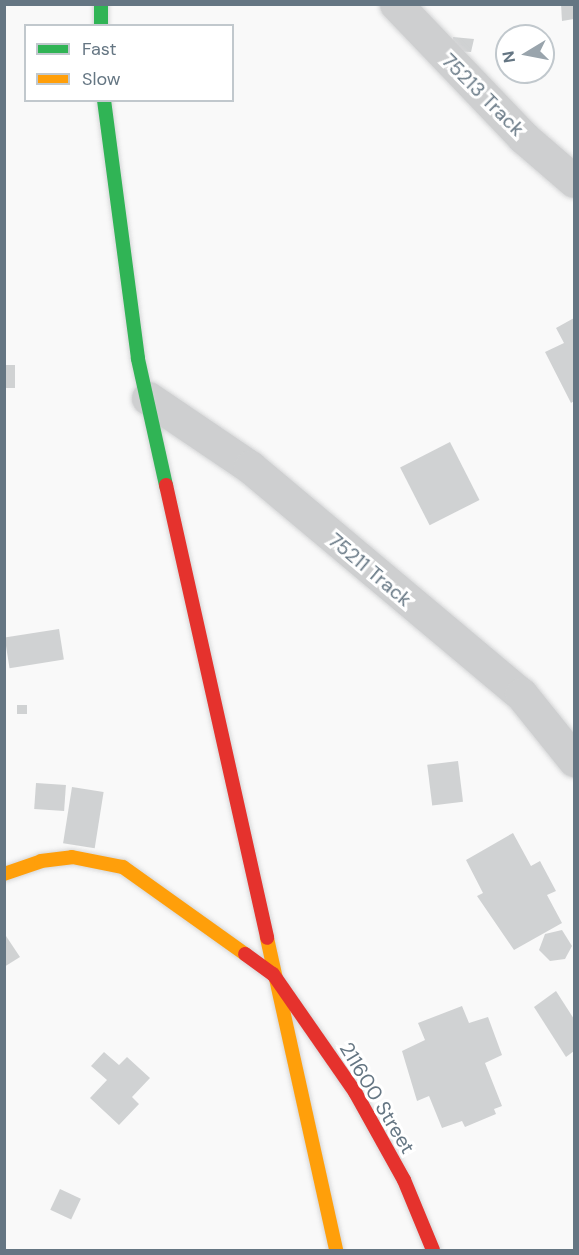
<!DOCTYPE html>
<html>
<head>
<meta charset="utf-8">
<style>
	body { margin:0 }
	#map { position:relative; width:579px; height:1255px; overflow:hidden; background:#f9f9f9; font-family:"DM Sans",sans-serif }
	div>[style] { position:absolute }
	.building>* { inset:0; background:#d0d2d3; transform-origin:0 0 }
	.roads { filter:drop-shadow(0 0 2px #d5d6d7) drop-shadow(0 0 2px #d5d6d7) }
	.street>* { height:33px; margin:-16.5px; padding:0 16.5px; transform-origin:16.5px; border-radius:16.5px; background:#cecfd0 }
	.fast>* { height:14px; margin:-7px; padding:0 7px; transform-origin:7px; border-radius:7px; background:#30b455 }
	.slow>* { height:14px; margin:-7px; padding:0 7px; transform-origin:7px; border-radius:7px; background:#ff9f0a }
	.jam>* { height:14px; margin:-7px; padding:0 7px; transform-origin:7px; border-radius:7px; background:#e5322d }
	span { translate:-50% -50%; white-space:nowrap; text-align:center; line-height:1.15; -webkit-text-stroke:6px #fff; paint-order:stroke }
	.street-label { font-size:20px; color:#657683 }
	.frame { position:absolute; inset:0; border:6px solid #657683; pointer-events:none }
	.legend { position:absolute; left:24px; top:24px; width:210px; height:78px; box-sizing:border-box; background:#fff; border:2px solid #c1c8cd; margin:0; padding:8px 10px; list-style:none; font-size:18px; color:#657683 }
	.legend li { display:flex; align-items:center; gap:12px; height:30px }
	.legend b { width:30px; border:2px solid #c1c8cd }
	.north { position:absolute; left:495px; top:24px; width:60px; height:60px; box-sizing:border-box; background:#fff; border:2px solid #c1c8cd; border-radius:50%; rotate:260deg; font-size:16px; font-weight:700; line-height:24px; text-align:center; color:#657683 }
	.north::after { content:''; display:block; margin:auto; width:21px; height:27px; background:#99a4ac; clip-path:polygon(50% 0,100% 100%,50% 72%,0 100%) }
</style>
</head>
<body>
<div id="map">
	<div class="building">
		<div style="clip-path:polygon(561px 4px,574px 4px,574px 19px,562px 21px)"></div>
		<div style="clip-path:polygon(453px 37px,474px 39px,471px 52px,453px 51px)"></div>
		<div style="clip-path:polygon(574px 318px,574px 401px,571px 403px,545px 352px,564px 343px,556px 328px)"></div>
		<div style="left:4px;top:365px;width:11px;height:23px"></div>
		<div style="left:450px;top:442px;width:65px;height:56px;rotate:63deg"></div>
		<div style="left:59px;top:629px;width:31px;height:55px;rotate:81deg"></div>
		<div style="left:17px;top:705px;width:10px;height:9px"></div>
		<div style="left:458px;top:761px;width:41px;height:31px;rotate:83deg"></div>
		<div style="left:36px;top:783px;width:30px;height:26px;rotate:4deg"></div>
		<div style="left:72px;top:787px;width:32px;height:57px;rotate:9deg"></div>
		<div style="clip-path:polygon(513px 833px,531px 866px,540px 861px,556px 891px,547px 895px,562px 923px,514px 950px,477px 896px,483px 893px,466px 860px)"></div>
		<div style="clip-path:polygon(562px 930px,572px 946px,565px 959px,550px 961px,539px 950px,545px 934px)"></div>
		<div style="clip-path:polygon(6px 936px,20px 957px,4px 967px,4px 937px)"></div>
		<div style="clip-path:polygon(556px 991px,574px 1019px,574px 1051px,566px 1057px,534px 1007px)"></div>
		<div style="clip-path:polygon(462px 1006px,469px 1023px,488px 1017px,502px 1055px,485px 1063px,502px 1106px,494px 1109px,496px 1114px,465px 1127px,462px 1121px,442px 1128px,429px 1096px,417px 1101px,402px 1051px,425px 1040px,418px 1023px)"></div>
		<div style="clip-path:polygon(104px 1052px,119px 1065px,127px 1057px,150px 1078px,132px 1097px,139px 1104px,119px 1125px,90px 1098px,107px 1080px,91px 1066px)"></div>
		<div style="left:60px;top:1189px;width:23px;height:23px;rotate:25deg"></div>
	</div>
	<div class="roads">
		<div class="street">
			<div style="left:396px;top:4px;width:184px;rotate:46.3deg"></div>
			<div style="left:523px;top:137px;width:67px;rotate:40.8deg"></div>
			<div style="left:148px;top:398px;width:123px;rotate:34.1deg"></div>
			<div style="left:250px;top:467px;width:354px;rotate:40deg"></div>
			<div style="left:521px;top:694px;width:85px;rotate:51.2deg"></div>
		</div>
		<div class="fast">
			<div style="left:101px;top:4px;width:22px;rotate:90deg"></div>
			<div style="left:104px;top:100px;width:261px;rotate:82.5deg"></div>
			<div style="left:138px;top:359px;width:129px;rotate:77.5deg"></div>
		</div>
		<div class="slow">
			<div style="left:4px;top:874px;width:39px;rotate:-19deg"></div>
			<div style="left:41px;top:861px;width:31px;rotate:-7deg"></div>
			<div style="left:72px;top:857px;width:52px;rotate:11.1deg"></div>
			<div style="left:123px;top:867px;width:150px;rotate:35.5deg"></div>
			<div style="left:267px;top:938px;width:320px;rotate:77.5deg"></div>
		</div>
		<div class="jam">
			<div style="left:166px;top:485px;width:464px;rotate:77.4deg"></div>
			<div style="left:245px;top:954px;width:34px;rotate:36deg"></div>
			<div style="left:273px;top:974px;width:144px;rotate:55.2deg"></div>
			<div style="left:355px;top:1092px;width:101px;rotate:60.9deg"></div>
			<div style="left:404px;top:1180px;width:76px;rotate:67.5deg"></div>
		</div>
	</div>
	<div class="street-label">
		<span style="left:483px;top:95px;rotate:45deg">75213 Track</span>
		<span style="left:370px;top:570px;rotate:40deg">75211 Track</span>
		<span style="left:377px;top:1098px;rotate:59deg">211600 Street</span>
	</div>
	<div class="frame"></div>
	<ul class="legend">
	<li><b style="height:8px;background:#30b455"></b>Fast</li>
	<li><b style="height:8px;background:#ff9f0a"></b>Slow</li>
	</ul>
	<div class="north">N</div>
</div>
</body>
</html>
